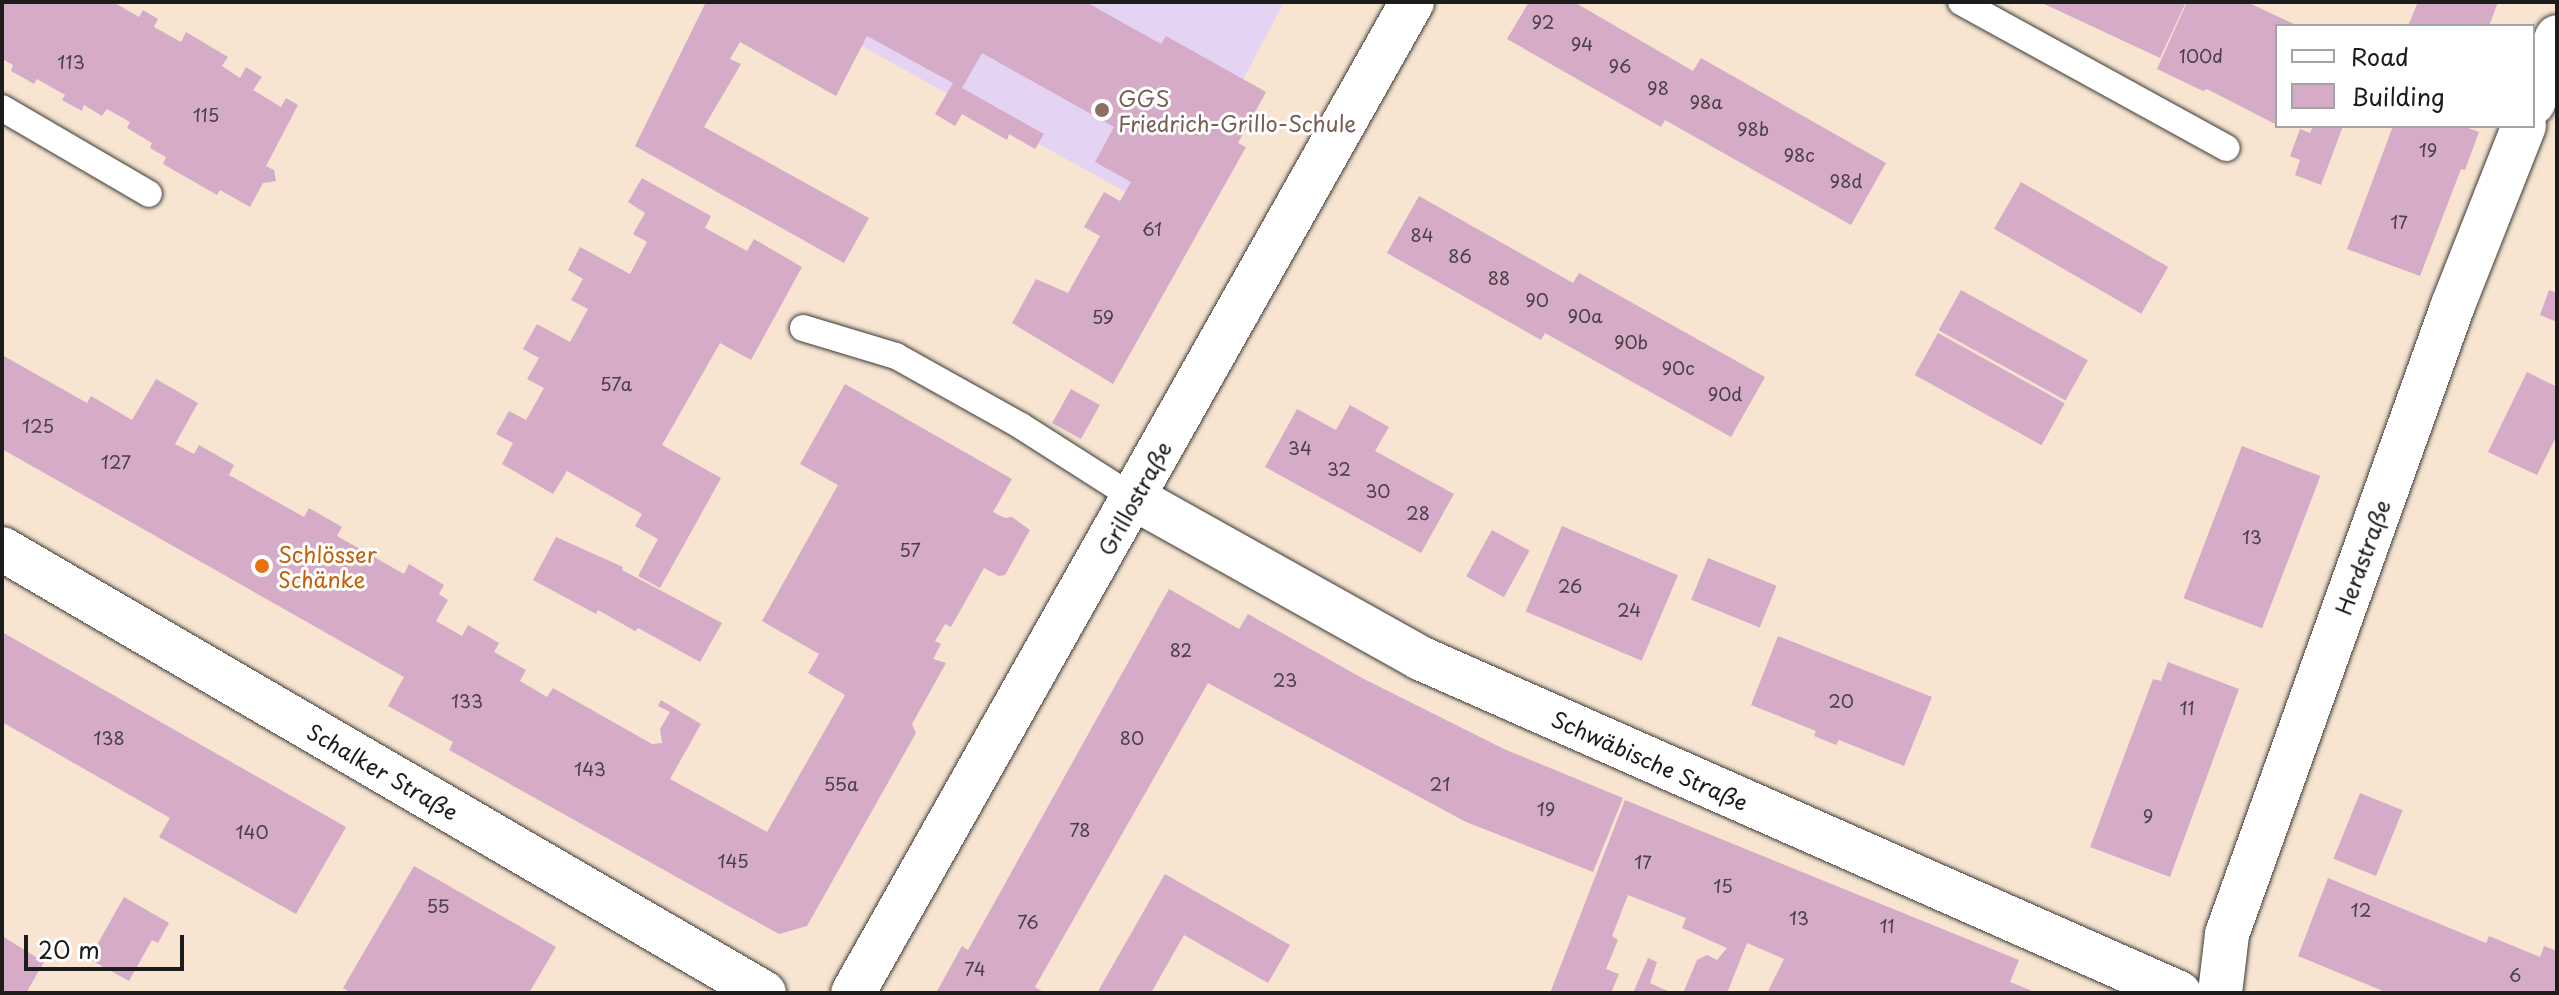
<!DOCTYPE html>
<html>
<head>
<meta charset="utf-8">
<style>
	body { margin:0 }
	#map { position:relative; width:2559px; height:995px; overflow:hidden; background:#f7e5d1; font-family:"Playpen Sans",sans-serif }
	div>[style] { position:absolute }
	.built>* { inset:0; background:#e4d3f2 }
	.building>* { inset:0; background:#d5abc7; transform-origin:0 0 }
	.roads { filter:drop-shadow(0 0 2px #3d3a37) drop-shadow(0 0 2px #3d3a37) }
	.lane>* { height:26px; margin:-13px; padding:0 13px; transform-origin:13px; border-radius:13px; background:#fff }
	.street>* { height:44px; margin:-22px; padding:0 22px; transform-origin:22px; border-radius:22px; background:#fff }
	.dots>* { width:22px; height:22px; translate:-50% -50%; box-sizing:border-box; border:4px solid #fff; border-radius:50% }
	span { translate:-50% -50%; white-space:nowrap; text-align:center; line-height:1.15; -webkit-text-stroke:6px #fff; paint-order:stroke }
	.number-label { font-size:18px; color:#4a4047 }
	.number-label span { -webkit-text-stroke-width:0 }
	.education-label { font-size:22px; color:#785e54 }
	.left { translate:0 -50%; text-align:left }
	.street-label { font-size:22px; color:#1c1c1c }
	.food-label { font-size:22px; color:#c56008 }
	.frame { position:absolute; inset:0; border:4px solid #1c1c1c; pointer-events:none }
	.legend { position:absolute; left:2275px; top:24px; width:260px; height:104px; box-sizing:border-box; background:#fff; border:2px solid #a4a4a4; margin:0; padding:10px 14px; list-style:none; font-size:24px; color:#1c1c1c }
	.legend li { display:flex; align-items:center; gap:16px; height:40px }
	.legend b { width:40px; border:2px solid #a4a4a4 }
	.scale { position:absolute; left:24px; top:935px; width:160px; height:36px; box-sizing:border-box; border:4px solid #1c1c1c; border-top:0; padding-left:10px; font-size:24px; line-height:28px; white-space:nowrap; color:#1c1c1c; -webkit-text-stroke:6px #fff; paint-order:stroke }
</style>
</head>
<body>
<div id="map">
	<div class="built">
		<div style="clip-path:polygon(782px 2px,1284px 2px,1171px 217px)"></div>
	</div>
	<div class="building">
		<div style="clip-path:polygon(2px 2px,113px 2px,139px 17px,143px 10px,158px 19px,154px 27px,181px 42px,186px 32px,228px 57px,222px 66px,240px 78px,246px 67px,262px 77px,253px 90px,281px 107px,286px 98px,298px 105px,266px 166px,274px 170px,276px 181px,263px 183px,250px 207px,220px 190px,217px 195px,163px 164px,166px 157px,150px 148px,152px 143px,127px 128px,130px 122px,107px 109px,102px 116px,84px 105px,82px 111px,62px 100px,65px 95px,37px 79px,34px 84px,11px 71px,13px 65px,2px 59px)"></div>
		<div style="clip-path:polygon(706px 2px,1086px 2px,1161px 44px,1166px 36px,1266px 92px,1238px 143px,1246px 147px,1113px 384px,1012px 323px,1036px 279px,1068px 293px,1100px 236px,1084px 227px,1104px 192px,1120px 201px,1131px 182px,1095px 162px,1114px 127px,982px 53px,962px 88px,1044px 134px,1035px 149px,1009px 134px,1007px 140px,962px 114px,955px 126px,935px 114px,953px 83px,867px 36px,836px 96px,740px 42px,730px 59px,741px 64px,704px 127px,869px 218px,844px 263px,635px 146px)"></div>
		<div style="clip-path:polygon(1529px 2px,1574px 2px,1693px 71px,1701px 58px,1886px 163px,1851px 225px,1665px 120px,1661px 127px,1507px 39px)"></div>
		<div style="clip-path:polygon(2040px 2px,2186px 2px,2160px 58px)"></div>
		<div style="clip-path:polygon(2187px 2px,2247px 2px,2298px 26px,2277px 26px,2277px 125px,2207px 89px,2203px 91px,2157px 69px)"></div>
		<div style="clip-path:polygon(2418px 2px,2498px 2px,2489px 26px,2408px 26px)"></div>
		<div style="clip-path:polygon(2313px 126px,2343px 126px,2321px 185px,2295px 175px,2300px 160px,2290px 156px,2300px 129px,2310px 133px)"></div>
		<div style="clip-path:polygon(2393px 126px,2463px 126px,2479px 132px,2465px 170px,2461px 169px,2420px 276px,2347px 249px)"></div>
		<div style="clip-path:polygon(642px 178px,711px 216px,705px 228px,747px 251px,754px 239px,802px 267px,751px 360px,720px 343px,662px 445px,721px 478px,660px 588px,638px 576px,658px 539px,635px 526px,642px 514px,567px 471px,553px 494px,502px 464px,513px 443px,496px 434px,509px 411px,526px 420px,544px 388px,527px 379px,539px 358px,523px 349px,537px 324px,570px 342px,588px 309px,571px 300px,583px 279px,568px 270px,580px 247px,630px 274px,647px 242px,633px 234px,645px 213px,628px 202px)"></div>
		<div style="left:2021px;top:182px;width:170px;height:54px;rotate:30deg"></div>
		<div style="clip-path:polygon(1419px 196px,1573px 283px,1579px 273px,1765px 377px,1731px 437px,1545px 333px,1541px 340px,1387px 253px)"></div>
		<div style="left:1961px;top:290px;width:145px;height:46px;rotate:29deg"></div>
		<div style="clip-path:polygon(2549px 290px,2557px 293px,2557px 322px,2540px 315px)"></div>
		<div style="left:1938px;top:333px;width:145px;height:48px;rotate:29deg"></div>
		<div style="clip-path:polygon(2px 355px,87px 403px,91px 396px,132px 420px,156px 379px,198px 403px,175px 444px,194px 454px,199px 445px,234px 465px,229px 475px,304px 517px,309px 508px,342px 527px,337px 536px,404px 574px,409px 564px,444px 585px,439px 594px,448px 600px,436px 621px,462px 636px,468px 625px,499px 643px,494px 652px,526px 670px,520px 681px,547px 697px,553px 688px,652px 744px,662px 743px,660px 729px,670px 712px,658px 706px,661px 700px,701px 724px,670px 779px,767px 832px,845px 695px,808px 673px,819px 654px,762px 621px,838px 485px,800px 464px,845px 384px,1012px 479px,993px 512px,1005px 518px,1012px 517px,1030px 530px,1005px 575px,999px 576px,984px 568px,951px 627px,945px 624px,935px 641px,941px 644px,933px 659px,946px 663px,912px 724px,916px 733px,807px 926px,779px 934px,449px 750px,453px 742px,388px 706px,404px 677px,2px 449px)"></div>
		<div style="clip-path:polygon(2527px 372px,2557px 387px,2557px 435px,2537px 475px,2488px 452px)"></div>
		<div style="left:1071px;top:389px;width:33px;height:39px;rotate:29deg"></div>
		<div style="clip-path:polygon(1350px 405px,1389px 427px,1375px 451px,1454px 494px,1421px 553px,1265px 467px,1297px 409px,1336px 430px)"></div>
		<div style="left:2242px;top:446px;width:84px;height:163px;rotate:21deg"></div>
		<div style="left:1562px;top:526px;width:126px;height:93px;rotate:23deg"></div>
		<div style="left:1492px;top:530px;width:43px;height:53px;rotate:29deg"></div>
		<div style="clip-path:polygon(556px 537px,623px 567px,622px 570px,722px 623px,700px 662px,638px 628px,635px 631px,598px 610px,596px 614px,533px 580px)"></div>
		<div style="left:1708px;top:558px;width:74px;height:45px;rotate:22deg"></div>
		<div style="clip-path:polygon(1169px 589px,1239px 629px,1248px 614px,1362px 678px,1504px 749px,1623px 798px,1593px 872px,1466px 822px,1208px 683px,1035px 987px,1045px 993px,936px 993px,962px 946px,968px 950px)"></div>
		<div style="clip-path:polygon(2px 632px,346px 827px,296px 914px,159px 837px,170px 818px,2px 722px)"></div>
		<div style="clip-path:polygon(1778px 636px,1932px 697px,1904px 766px,1839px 740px,1836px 745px,1814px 736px,1816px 731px,1751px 705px)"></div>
		<div style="clip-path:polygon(2168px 662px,2239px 689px,2170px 877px,2090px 847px,2153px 679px,2161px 681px)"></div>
		<div style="left:2360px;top:793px;width:46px;height:71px;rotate:22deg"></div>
		<div style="clip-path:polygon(1625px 800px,2019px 960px,2010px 982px,2037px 993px,1767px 993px,1784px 959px,1747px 943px,1727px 993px,1683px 993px,1697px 960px,1707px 955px,1717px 960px,1727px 948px,1682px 928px,1686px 918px,1628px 895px,1612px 936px,1618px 940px,1606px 969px,1619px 974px,1611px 993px,1550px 993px)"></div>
		<div style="clip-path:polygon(414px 866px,556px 947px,529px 993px,351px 993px,343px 988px)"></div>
		<div style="clip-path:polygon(1165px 874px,1290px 945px,1268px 983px,1184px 935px,1151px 993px,1097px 993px)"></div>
		<div style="clip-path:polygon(2328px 878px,2486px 943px,2489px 936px,2540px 957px,2544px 946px,2557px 951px,2557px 993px,2388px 993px,2298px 956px)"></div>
		<div style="clip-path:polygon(124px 897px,169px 923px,158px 943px,152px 940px,129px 981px,89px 959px)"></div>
		<div style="clip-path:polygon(2px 936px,44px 962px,26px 993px,2px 993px)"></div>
		<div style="clip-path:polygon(1648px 958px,1657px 962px,1650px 983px,1672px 993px,1633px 993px)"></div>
	</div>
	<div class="roads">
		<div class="lane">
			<div style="left:1961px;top:2px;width:303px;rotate:28.8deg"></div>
			<div style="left:2px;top:108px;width:170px;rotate:30.3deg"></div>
			<div style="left:803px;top:328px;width:97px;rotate:16.8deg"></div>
			<div style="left:896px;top:356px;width:143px;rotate:29.2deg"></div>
			<div style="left:1021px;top:426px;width:134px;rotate:32.5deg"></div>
		</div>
		<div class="street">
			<div style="left:2533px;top:103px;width:70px;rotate:-70deg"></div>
			<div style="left:1134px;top:498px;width:328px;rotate:29.2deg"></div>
			<div style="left:1420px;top:658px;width:830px;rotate:23.82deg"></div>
			<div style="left:2px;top:549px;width:882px;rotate:30.23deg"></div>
			<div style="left:853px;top:993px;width:1138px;rotate:-60.57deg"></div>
			<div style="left:2220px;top:993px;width:59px;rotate:-83.2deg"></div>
			<div style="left:2227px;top:934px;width:668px;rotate:-70.24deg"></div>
			<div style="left:2453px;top:305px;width:193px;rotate:-68.4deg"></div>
		</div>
	</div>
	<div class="dots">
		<div style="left:1102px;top:110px;background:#8d6e63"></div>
		<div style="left:262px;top:566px;background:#e8710a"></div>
	</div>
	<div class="number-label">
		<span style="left:1543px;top:22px">92</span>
		<span style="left:1582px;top:44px">94</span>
		<span style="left:2201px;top:56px">100d</span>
		<span style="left:71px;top:62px">113</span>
		<span style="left:1620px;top:66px">96</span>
		<span style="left:1658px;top:88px">98</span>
		<span style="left:1706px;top:102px">98a</span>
		<span style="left:206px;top:115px">115</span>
		<span style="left:1753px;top:129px">98b</span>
		<span style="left:2428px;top:150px">19</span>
		<span style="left:1799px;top:155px">98c</span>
		<span style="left:1846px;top:181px">98d</span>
		<span style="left:2399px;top:222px">17</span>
		<span style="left:1152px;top:229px">61</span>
		<span style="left:1422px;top:235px">84</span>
		<span style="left:1460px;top:256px">86</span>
		<span style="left:1499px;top:278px">88</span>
		<span style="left:1537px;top:300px">90</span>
		<span style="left:1585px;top:316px">90a</span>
		<span style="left:1103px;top:317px">59</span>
		<span style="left:1631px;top:342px">90b</span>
		<span style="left:1678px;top:368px">90c</span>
		<span style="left:616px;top:384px">57a</span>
		<span style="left:1725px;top:394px">90d</span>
		<span style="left:38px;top:426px">125</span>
		<span style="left:1300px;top:448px">34</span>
		<span style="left:116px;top:462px">127</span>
		<span style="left:1339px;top:469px">32</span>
		<span style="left:1378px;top:491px">30</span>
		<span style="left:1418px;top:513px">28</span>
		<span style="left:2252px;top:537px">13</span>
		<span style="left:910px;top:550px">57</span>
		<span style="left:1570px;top:586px">26</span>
		<span style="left:1629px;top:610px">24</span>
		<span style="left:1181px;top:650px">82</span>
		<span style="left:1285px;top:680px">23</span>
		<span style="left:467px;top:701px">133</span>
		<span style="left:1841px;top:701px">20</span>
		<span style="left:2187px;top:708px">11</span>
		<span style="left:109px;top:738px">138</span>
		<span style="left:1132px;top:738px">80</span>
		<span style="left:590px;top:769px">143</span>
		<span style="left:841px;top:784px">55a</span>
		<span style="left:1440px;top:784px">21</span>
		<span style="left:1546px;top:809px">19</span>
		<span style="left:2148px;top:816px">9</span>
		<span style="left:1080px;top:830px">78</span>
		<span style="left:252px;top:832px">140</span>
		<span style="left:733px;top:861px">145</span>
		<span style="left:1643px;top:862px">17</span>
		<span style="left:1723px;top:886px">15</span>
		<span style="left:438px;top:906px">55</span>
		<span style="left:2361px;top:910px">12</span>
		<span style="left:1799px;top:918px">13</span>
		<span style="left:1028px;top:922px">76</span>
		<span style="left:1887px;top:926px">11</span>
		<span style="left:975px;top:969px">74</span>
		<span style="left:2515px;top:975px">6</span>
	</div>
	<div class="education-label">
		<span class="left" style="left:1118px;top:110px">GGS<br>Friedrich-Grillo-Schule</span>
	</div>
	<div class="street-label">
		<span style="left:1134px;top:498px;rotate:-61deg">Grillostraße</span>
		<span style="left:2362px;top:557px;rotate:-70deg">Herdstraße</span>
		<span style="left:1650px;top:760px;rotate:24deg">Schwäbische Straße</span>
		<span style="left:383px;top:771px;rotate:30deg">Schalker Straße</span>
	</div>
	<div class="food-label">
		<span class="left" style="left:278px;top:566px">Schlösser<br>Schänke</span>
	</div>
	<div class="frame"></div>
	<ul class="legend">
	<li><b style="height:10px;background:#fff"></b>Road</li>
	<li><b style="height:22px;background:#d5abc7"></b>Building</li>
	</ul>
	<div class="scale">20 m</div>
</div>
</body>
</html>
